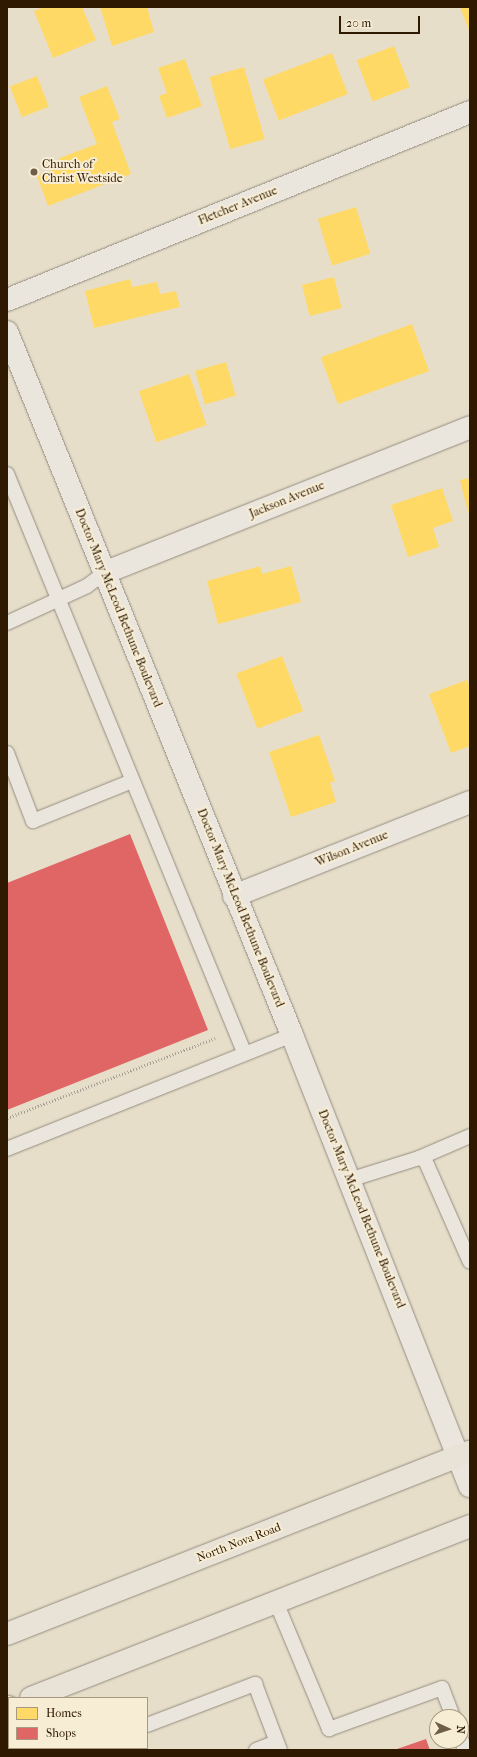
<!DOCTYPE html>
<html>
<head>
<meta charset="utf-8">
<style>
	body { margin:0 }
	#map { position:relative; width:477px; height:1757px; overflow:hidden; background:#e7deca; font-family:"IM FELL French Canon",serif }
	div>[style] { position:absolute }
	.homes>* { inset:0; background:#ffd966; transform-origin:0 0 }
	.shops>* { inset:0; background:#e06666 }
	.path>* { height:2.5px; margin-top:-1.25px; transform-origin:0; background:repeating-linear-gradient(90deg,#a6a096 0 1px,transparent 0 3px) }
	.roads { filter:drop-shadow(0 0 1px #948c7e) drop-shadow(0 0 1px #948c7e) }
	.lane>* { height:14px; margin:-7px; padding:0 7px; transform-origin:7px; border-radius:7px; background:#ebe6dd }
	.street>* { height:22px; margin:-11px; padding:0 11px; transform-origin:11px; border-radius:11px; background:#ebe6dd }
	.secondary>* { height:22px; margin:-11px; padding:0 11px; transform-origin:11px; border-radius:11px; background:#ebe6dd }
	.primary>* { height:22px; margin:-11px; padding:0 11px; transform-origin:11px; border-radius:11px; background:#e8e2d7 }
	.dots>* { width:11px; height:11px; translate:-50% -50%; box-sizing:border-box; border:2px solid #f7edd5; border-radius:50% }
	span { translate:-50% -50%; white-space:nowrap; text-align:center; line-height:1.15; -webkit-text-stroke:4px #f7edd5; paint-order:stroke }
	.poi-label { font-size:12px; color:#2f1900 }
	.left { translate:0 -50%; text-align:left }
	.street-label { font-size:12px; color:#2f1900 }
	.frame { position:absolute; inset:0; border:8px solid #2f1900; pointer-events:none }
	.legend { position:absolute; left:8px; top:1697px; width:140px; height:52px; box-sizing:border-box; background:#f7edd5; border:1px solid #a79880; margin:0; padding:5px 7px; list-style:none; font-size:12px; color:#2f1900 }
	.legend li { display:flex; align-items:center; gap:8px; height:20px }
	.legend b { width:20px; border:1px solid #a79880 }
	.north { position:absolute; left:429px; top:1709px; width:40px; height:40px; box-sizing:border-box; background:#f7edd5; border:1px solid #a79880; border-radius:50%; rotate:93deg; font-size:11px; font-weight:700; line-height:16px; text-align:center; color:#2f1900 }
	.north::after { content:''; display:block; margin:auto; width:14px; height:18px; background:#6f5e47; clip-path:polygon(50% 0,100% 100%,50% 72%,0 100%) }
	.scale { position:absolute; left:339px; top:16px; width:81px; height:18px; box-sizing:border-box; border:2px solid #2f1900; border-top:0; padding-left:5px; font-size:12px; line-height:14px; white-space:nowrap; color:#2f1900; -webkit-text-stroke:3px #f7edd5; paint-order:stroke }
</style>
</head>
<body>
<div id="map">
	<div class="homes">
		<div style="clip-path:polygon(44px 7px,82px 7px,96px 40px,53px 58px,34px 11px)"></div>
		<div style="clip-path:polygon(100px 7px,147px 7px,154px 32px,112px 46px)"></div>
		<div style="clip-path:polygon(460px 7px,470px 7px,470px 33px)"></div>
		<div style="left:394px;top:46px;width:44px;height:40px;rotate:69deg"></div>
		<div style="left:332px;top:53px;width:44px;height:74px;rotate:69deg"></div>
		<div style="clip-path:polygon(185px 59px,202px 106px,167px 118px,159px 96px,167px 93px,158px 68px)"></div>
		<div style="left:244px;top:67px;width:75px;height:36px;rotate:74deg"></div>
		<div style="left:37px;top:76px;width:33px;height:29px;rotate:69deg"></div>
		<div style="clip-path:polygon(107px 86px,120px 119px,112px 122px,131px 174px,48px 206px,37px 176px,62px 166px,59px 158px,97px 144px,79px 97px)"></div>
		<div style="left:356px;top:207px;width:49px;height:40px;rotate:73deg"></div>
		<div style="left:334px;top:277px;width:32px;height:33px;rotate:76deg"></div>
		<div style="clip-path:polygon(130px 279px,132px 287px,157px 282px,160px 294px,176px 291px,180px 307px,94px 328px,85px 291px)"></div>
		<div style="left:412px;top:324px;width:50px;height:97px;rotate:70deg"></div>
		<div style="left:226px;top:362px;width:35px;height:32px;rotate:74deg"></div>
		<div style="left:189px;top:374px;width:54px;height:53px;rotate:71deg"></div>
		<div style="clip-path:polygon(470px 478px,470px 512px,468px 512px,460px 480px)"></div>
		<div style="clip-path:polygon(442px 488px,453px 521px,433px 528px,439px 547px,408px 557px,391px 505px)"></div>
		<div style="clip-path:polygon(260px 566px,262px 574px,291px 566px,301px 602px,218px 624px,207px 581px)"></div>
		<div style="left:282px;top:656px;width:59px;height:49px;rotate:69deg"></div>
		<div style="clip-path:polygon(467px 680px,470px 689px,470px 746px,451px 753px,429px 694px)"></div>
		<div style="clip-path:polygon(319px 735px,335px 781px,330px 783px,336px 802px,291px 817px,269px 752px)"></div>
	</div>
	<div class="shops">
		<div style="clip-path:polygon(130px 834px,208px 1030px,7px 1110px,7px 883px)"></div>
		<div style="clip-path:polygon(426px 1739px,430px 1750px,394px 1750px)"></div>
	</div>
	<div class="path">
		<div style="left:7px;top:1118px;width:223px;rotate:-21deg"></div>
	</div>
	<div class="roads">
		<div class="lane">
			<div style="left:7px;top:474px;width:625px;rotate:67.7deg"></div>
			<div style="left:7px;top:623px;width:88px;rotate:-24.8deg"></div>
			<div style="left:87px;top:586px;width:21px;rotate:-37deg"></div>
			<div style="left:7px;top:753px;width:73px;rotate:69.1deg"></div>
			<div style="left:33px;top:821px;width:107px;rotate:-22deg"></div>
			<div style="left:7px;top:1149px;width:307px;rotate:-21.8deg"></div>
			<div style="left:419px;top:1158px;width:56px;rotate:-23.3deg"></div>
			<div style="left:349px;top:1180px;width:73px;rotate:-17.4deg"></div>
			<div style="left:419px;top:1158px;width:6px;rotate:18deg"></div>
			<div style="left:425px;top:1160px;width:111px;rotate:66.2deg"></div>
			<div style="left:276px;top:1602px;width:138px;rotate:67.3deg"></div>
			<div style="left:329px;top:1729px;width:120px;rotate:-19.9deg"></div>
			<div style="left:442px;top:1688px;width:31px;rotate:69deg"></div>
			<div style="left:147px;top:1725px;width:116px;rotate:-20.8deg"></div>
			<div style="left:255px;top:1684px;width:71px;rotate:69.3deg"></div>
			<div style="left:461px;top:1739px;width:12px;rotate:70deg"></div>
			<div style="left:81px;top:1750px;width:5px;rotate:-22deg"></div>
			<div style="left:256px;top:1750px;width:22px;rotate:-21deg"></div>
		</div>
		<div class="street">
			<div style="left:7px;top:300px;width:500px;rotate:-22.1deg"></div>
			<div style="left:104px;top:573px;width:394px;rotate:-21.7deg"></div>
			<div style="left:234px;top:896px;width:254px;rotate:-21.7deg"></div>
		</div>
		<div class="secondary">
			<div style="left:7px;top:332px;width:759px;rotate:67.93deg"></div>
			<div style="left:292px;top:1035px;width:485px;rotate:68.5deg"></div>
		</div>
		<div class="primary">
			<div style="left:7px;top:1634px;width:497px;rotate:-21.5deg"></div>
			<div style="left:31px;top:1698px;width:471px;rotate:-21.4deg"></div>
			<div style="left:7px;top:1708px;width:2px;rotate:-27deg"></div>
		</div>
	</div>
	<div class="dots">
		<div style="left:34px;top:172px;background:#6f5e47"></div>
	</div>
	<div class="poi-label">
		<span class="left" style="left:42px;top:172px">Church of<br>Christ Westside</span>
	</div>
	<div class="street-label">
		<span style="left:238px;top:206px;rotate:-22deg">Fletcher Avenue</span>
		<span style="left:287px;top:500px;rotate:-22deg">Jackson Avenue</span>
		<span style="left:118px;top:608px;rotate:68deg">Doctor Mary McLeod Bethune Boulevard</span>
		<span style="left:352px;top:849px;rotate:-22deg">Wilson Avenue</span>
		<span style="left:240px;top:908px;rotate:68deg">Doctor Mary McLeod Bethune Boulevard</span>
		<span style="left:361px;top:1209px;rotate:68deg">Doctor Mary McLeod Bethune Boulevard</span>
		<span style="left:239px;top:1543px;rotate:-21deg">North Nova Road</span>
	</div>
	<div class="frame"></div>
	<ul class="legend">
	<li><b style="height:11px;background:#ffd966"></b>Homes</li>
	<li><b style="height:11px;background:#e06666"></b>Shops</li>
	</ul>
	<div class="north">N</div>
	<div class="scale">20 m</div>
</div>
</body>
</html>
